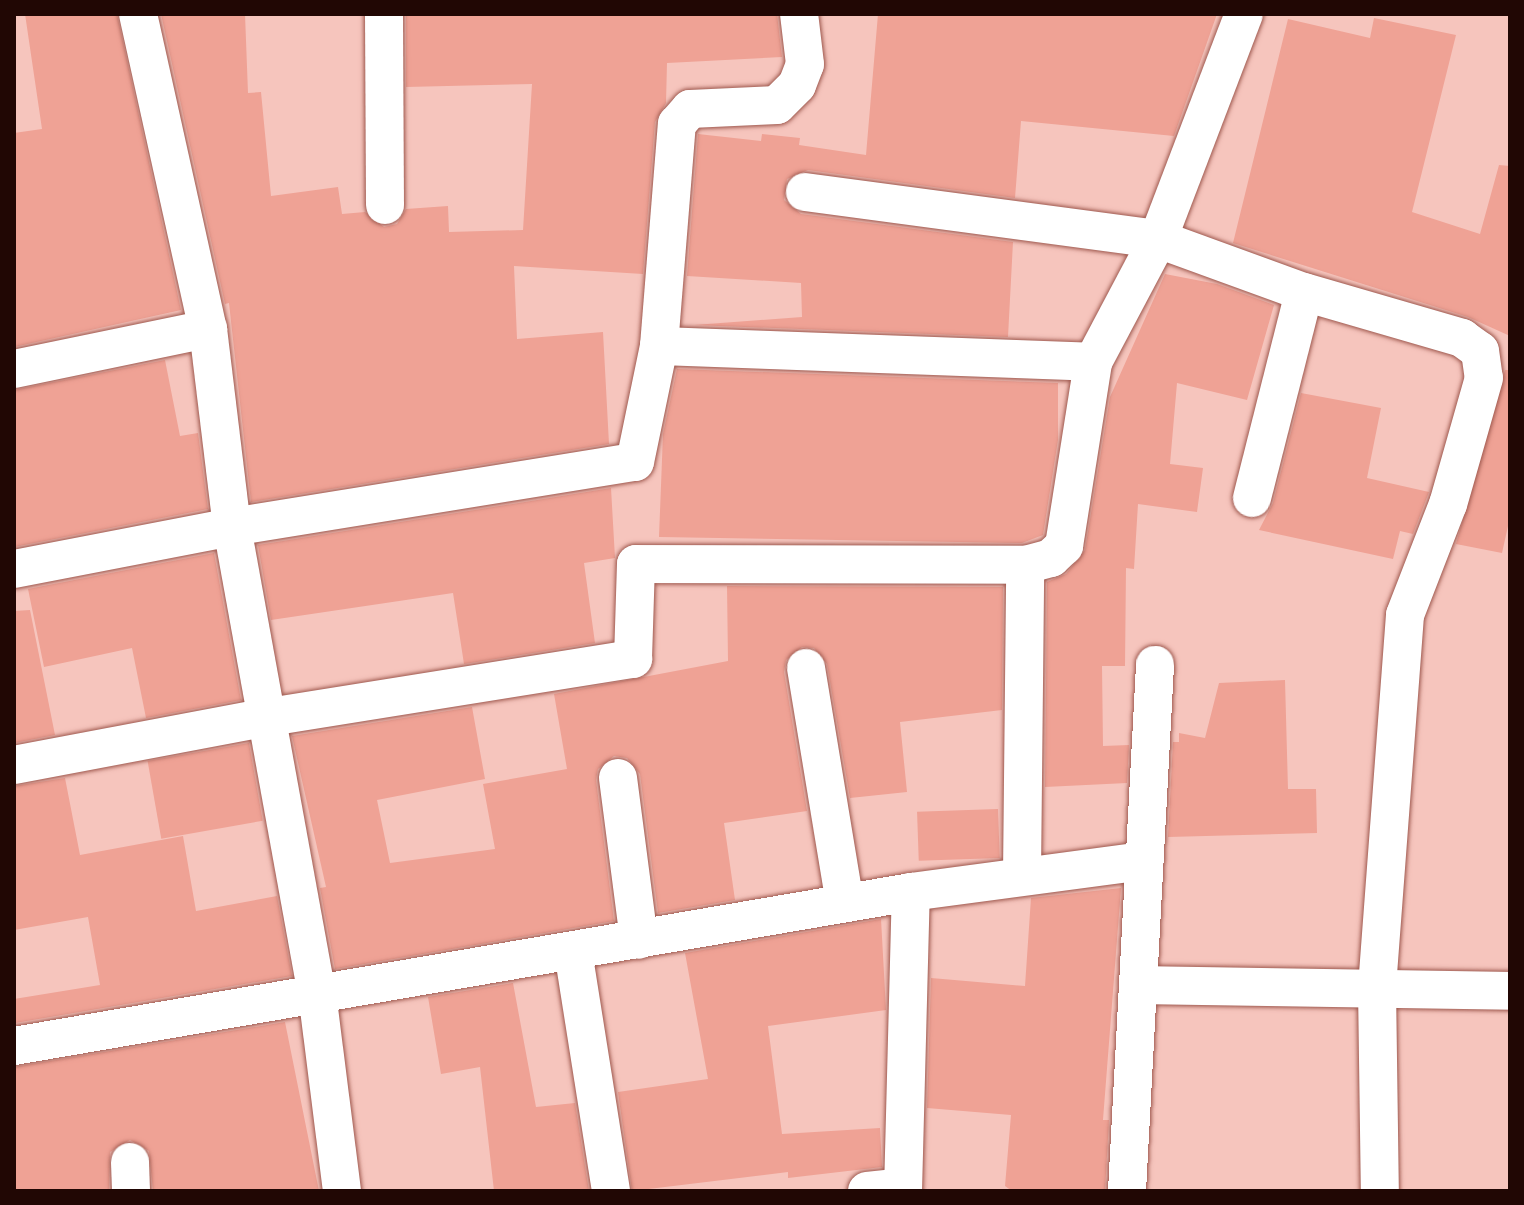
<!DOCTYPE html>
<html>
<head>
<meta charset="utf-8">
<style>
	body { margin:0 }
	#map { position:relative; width:1524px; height:1205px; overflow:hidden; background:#f6c5bd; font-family:"Source Sans 3",sans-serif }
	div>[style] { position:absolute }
	.building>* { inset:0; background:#efa295; transform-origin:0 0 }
	.roads { filter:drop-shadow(0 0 2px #9e584e) drop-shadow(0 0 2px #9e584e) }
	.minor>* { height:38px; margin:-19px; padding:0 19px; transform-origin:19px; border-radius:19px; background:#fff }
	span { translate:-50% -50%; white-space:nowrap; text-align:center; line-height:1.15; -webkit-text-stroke:6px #faf1f0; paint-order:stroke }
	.frame { position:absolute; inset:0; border:16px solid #210704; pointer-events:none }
</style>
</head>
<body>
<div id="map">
	<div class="building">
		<div style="clip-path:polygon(25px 14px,117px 14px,181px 310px,14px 347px,14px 133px,42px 129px)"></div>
		<div style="clip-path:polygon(161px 14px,245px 14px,248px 93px,261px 92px,271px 196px,338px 187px,342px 214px,365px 212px,384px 227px,397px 224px,406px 209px,448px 206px,449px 232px,523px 230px,532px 84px,406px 87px,406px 14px,777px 14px,782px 57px,667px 63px,666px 103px,655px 122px,643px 274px,514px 266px,517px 339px,603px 332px,609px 444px,251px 502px,229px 303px,225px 304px)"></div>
		<div style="clip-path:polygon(878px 14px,1217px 14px,1174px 136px,1021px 121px,1015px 198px,808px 170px,787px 179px,784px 200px,801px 214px,1013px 242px,1008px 337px,694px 325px,802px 317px,801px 283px,687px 276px,698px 134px,761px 141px,762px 134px,800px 138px,799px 145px,866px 155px)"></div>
		<div style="clip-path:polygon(1374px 18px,1456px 35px,1412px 212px,1480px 234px,1499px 165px,1510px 166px,1510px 336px,1468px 317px,1233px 243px,1288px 19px,1370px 38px)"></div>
		<div style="clip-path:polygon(1165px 274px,1217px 284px,1274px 305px,1247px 400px,1177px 383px,1170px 464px,1203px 468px,1197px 512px,1138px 504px,1134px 569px,1126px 568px,1125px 666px,1102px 666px,1103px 746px,1129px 745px,1127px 783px,1045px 787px,1047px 582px,1066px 574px,1085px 550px,1110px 397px)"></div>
		<div style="clip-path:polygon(165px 360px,180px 436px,198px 433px,208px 509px,14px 547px,14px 390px)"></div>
		<div style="clip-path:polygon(677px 369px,1058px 383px,1058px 440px,1043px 535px,1022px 543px,659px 537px,663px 434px)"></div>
		<div style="clip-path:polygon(1505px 370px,1510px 370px,1510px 517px,1502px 553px,1456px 544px)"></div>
		<div style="clip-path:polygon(1301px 393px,1381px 408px,1367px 478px,1429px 492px,1413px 534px,1400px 531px,1393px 559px,1259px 530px,1273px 503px)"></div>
		<div style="clip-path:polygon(611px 488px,615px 558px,584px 563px,595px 643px,464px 664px,453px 593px,271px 620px,258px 545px)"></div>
		<div style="clip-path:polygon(214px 553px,241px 700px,146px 718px,132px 648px,44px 667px,28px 589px)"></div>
		<div style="clip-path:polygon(727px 586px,1003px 587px,1002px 710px,900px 722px,907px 792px,850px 798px,827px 664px,814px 648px,802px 647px,786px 660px,784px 672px,807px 811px,724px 823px,735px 900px,658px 913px,640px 774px,627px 758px,614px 756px,598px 769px,596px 780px,614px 921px,335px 969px,320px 888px,326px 887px,292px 736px,472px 707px,485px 779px,377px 800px,390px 863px,495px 849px,483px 784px,567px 769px,554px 694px,728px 661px)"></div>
		<div style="clip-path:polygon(30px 610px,55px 735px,14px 743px,14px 611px)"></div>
		<div style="clip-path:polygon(1285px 680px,1288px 789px,1316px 789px,1317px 833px,1168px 837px,1173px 742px,1179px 742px,1179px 733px,1205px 738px,1219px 683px)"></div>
		<div style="left:249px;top:743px;width:79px;height:103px;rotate:80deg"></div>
		<div style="clip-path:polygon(65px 778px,80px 855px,183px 836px,196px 911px,277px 896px,292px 976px,15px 1023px,14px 999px,100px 985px,88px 917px,14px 930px,14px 786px)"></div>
		<div style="left:998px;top:809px;width:49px;height:81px;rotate:88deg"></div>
		<div style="clip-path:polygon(1121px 888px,1103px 1120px,1109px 1120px,1105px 1191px,1012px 1191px,1005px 1186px,1011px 1115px,927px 1108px,931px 978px,1025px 986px,1031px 898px)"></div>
		<div style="clip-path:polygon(881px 919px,886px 1010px,768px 1026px,782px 1134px,880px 1128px,882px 1167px,788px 1178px,788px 1172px,632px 1191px,618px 1092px,708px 1079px,685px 953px)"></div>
		<div style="clip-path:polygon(513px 983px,536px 1107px,575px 1103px,589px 1191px,494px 1191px,480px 1067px,441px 1074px,428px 997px)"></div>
		<div style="clip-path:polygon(285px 1022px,319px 1191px,153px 1191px,149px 1151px,130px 1140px,110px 1152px,109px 1191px,14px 1191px,14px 1067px)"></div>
	</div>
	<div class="roads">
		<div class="minor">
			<div style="left:138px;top:14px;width:323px;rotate:77.5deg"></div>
			<div style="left:208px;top:329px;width:199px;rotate:83.1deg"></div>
			<div style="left:232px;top:527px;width:474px;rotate:79.7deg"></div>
			<div style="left:317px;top:993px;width:200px;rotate:82.8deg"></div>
			<div style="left:384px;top:14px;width:191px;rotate:89.7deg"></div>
			<div style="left:805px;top:192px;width:356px;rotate:7.6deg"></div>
			<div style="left:1158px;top:239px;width:155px;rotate:20deg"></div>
			<div style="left:1304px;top:292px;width:165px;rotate:16.2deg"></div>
			<div style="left:1462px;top:338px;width:22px;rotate:36deg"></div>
			<div style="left:1480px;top:351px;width:27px;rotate:82deg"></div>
			<div style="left:1484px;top:378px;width:131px;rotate:105.9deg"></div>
			<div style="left:1448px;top:504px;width:119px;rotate:111.2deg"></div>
			<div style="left:1405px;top:615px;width:373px;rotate:94.3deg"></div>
			<div style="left:1377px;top:987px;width:204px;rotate:89.2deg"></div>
			<div style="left:659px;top:346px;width:434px;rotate:2.1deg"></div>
			<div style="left:14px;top:369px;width:198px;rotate:-11.7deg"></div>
			<div style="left:1252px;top:498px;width:212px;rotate:-75.8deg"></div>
			<div style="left:14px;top:569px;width:222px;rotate:-10.9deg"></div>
			<div style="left:232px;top:527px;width:408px;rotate:-9.2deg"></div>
			<div style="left:635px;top:462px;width:118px;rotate:-78.3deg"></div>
			<div style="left:659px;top:346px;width:223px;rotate:-85.4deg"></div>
			<div style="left:677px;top:124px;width:20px;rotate:-49deg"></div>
			<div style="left:690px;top:109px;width:87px;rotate:-2.6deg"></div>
			<div style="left:777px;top:105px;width:28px;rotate:-45deg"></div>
			<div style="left:797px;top:85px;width:22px;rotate:-69deg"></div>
			<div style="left:805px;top:64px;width:50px;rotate:-96.8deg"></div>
			<div style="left:806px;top:668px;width:238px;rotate:80.6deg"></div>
			<div style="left:14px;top:765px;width:253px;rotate:-10.7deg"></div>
			<div style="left:263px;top:718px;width:375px;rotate:-9.1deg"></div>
			<div style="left:633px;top:659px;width:95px;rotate:-88.2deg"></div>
			<div style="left:636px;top:564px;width:389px;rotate:0.1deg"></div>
			<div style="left:618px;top:778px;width:163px;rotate:82.6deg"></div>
			<div style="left:1022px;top:875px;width:310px;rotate:-89.4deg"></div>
			<div style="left:1025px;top:565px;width:27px;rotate:-15deg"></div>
			<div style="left:1051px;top:558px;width:18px;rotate:-43deg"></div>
			<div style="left:1064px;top:546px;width:186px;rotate:-81deg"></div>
			<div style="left:1093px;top:362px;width:139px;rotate:-62.1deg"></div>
			<div style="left:1158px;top:239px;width:241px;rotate:-69.1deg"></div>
			<div style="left:573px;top:951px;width:243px;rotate:81deg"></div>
			<div style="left:1139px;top:985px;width:371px;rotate:0.9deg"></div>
			<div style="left:14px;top:1046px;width:910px;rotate:-9.74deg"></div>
			<div style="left:911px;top:892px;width:235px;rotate:-7.6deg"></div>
			<div style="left:130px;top:1162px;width:29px;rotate:88deg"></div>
			<div style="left:867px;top:1191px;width:36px;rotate:-6deg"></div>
			<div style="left:903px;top:1191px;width:299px;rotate:-88.5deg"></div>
			<div style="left:1127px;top:1191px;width:527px;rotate:-86.95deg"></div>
		</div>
	</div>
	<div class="frame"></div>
</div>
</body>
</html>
